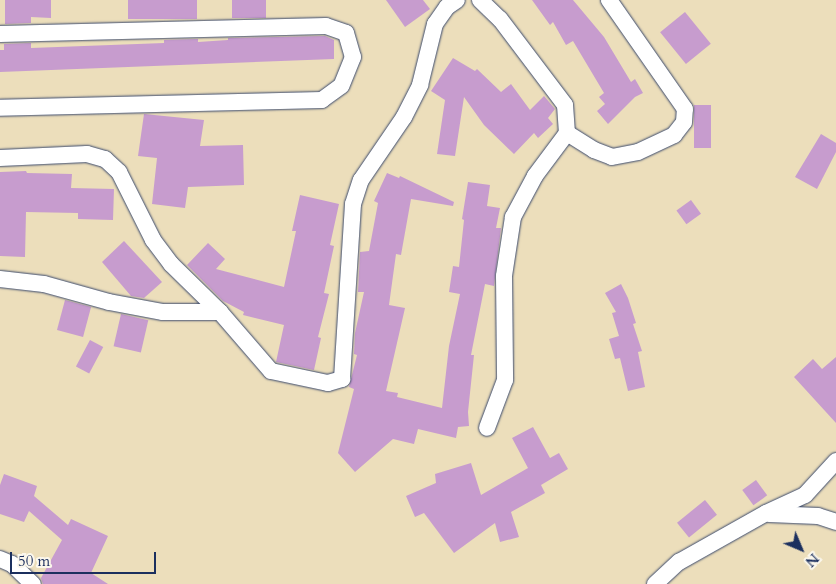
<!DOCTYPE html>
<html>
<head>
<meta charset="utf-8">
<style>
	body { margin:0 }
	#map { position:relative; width:836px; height:584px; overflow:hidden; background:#ecdebb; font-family:Cardo,serif }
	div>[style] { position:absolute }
	.building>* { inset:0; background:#c79cce; transform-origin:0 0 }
	.roads { filter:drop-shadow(0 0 1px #3a496c) drop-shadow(0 0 1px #3a496c) }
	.street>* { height:16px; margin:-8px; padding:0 8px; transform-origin:8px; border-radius:8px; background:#fff }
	span { translate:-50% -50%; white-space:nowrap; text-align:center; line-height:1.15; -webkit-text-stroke:4px #fbf7ec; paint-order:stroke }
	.north { position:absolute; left:776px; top:524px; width:50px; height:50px; -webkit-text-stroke:4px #fbf7ec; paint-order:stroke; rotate:135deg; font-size:14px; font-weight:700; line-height:20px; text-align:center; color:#1b2f5e }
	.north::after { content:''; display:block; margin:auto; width:18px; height:22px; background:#1b2f5e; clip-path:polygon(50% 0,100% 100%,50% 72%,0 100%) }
	.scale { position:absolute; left:10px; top:552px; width:146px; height:22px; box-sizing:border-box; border:2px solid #1b2f5e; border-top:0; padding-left:6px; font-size:15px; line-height:18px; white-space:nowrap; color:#1b2f5e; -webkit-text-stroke:4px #fbf7ec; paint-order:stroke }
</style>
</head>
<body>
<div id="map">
	<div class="building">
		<div style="clip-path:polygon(5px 0,51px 0,51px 18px,31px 17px,31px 23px,5px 24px)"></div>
		<div style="left:128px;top:0;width:69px;height:19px"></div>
		<div style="left:232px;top:0;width:34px;height:18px"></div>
		<div style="clip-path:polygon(386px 0,423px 0,430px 9px,405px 27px)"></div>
		<div style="clip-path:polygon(532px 0,573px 0,604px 37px,631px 82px,635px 79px,643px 93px,635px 97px,608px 124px,597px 111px,605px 104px,599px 97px,604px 93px,573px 41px,566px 45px,553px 22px,550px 25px)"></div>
		<div style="left:685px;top:12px;width:41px;height:32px;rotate:51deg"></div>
		<div style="clip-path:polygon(325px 36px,334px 40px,334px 59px,0 72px,0 50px,4px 50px,4px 44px,31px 43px,31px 48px,164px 43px,164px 40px,198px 39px,198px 42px,228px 40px,228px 38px)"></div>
		<div style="clip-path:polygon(453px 58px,475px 71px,477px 69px,501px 92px,511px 84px,530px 110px,544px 96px,555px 109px,548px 118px,553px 124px,538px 138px,534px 133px,514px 154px,484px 125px,464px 97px,455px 156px,437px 154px,445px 100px,431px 91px)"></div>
		<div style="left:694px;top:105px;width:17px;height:43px"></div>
		<div style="clip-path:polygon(144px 114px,204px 120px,200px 146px,243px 145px,244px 185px,188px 187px,185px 208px,152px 204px,157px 158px,138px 156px)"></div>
		<div style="clip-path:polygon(821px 134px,836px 143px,836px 152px,817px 189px,795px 177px)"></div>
		<div style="clip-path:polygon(26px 171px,27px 173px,72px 174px,71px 188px,114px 189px,113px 220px,78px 219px,78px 213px,26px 212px,25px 257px,0 256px,0 172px)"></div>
		<div style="clip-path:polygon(387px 173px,399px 178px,400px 176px,454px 202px,453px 206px,411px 199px,401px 255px,396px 254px,389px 305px,405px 308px,386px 391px,398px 393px,397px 397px,442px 408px,449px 346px,460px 294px,449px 292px,453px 266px,459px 267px,464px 220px,462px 219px,468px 182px,490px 185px,487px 206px,500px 208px,496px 228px,501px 228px,494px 286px,485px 284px,471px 355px,474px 355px,468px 412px,469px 426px,458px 427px,456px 438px,418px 429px,414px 444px,393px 439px,355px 472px,338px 453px,354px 389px,349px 387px,357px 355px,354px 354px,355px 333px,364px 292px,358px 292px,360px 252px,369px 251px,378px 203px,374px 201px)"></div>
		<div style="clip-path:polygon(300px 195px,339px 204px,330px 245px,334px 246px,324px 293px,329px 294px,318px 337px,321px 338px,314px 370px,276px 362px,284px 325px,243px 315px,244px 312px,223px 301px,187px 265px,208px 243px,225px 259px,216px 269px,284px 287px,296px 231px,292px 231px)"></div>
		<div style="left:691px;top:200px;width:17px;height:18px;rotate:54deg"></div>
		<div style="clip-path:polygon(124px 241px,162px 282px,144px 298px,131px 296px,102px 262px)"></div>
		<div style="clip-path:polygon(621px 284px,628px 298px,636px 323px,633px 324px,642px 351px,638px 352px,645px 387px,628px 391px,620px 358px,615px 359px,609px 339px,619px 336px,612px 313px,616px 312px,605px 293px)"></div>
		<div style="left:65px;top:300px;width:27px;height:31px;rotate:15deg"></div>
		<div style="left:121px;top:314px;width:28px;height:33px;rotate:13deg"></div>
		<div style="left:90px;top:340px;width:15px;height:30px;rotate:28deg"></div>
		<div style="clip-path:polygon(836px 357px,836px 423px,794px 377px,813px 359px,822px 369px)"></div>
		<div style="clip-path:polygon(533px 427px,550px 458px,559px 453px,568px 469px,541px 485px,545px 493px,511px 512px,519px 537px,500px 542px,495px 523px,454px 553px,424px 513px,415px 517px,406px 496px,436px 483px,435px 474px,471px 463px,481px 495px,528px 468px,512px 438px)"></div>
		<div style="clip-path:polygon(4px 474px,37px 486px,34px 496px,68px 525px,71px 519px,108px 536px,91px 573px,108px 584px,43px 584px,41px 578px,62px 540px,29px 511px,24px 522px,0 514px,0 485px)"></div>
		<div style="left:756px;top:480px;width:19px;height:17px;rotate:54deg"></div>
		<div style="left:705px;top:500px;width:19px;height:36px;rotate:51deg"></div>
	</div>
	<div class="roads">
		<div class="street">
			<div style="left:480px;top:0;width:28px;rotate:44deg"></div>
			<div style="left:500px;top:19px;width:108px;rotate:52.9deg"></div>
			<div style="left:565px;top:105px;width:28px;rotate:86deg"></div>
			<div style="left:567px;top:133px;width:54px;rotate:126.7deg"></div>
			<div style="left:535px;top:176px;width:47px;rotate:118.2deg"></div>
			<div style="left:513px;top:217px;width:60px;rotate:98.7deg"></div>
			<div style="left:504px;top:276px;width:104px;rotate:89.4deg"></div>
			<div style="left:505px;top:380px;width:51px;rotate:110.6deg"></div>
			<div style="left:0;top:34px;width:326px;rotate:-1.4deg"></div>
			<div style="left:326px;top:26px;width:21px;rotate:19deg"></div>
			<div style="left:346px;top:33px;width:25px;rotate:74deg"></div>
			<div style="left:353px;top:57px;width:31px;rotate:112deg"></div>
			<div style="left:341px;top:86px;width:24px;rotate:144deg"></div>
			<div style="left:322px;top:100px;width:322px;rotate:178.6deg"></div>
			<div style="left:567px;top:133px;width:32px;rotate:32deg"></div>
			<div style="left:594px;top:150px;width:19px;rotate:21deg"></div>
			<div style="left:612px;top:157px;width:26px;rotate:-11deg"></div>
			<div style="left:638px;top:152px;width:40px;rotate:-25deg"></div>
			<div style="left:674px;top:135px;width:16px;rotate:-52deg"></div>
			<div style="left:684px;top:122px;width:13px;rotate:-86deg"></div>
			<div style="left:685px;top:109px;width:133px;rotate:-124.9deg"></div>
			<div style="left:0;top:158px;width:87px;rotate:-2.6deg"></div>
			<div style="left:87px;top:154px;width:19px;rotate:16deg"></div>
			<div style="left:105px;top:159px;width:19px;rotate:43deg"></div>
			<div style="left:119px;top:172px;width:76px;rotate:63.4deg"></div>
			<div style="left:153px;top:240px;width:30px;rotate:53deg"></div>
			<div style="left:171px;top:264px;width:69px;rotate:44.4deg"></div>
			<div style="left:220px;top:312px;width:78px;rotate:49.2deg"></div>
			<div style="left:271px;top:371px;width:58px;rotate:11.9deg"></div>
			<div style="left:328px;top:383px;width:15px;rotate:-16deg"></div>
			<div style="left:342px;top:379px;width:175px;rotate:-86.4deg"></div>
			<div style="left:353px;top:204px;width:25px;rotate:-72deg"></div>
			<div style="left:361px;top:180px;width:76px;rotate:-55.7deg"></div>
			<div style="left:404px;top:117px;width:36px;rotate:-63deg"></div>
			<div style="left:420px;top:85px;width:63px;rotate:-76.2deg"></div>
			<div style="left:435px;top:24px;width:21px;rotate:-55deg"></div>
			<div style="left:447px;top:7px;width:12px;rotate:-35deg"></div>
			<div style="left:0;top:279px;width:44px;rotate:6.5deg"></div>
			<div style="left:44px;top:284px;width:67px;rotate:15.5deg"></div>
			<div style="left:109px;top:302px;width:55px;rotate:10.5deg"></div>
			<div style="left:163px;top:312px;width:57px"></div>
			<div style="left:769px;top:514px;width:49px;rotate:2.3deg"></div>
			<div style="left:818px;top:516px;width:19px;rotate:18deg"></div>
			<div style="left:0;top:559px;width:13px;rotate:23deg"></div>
			<div style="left:12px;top:564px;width:29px;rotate:44deg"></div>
			<div style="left:655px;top:584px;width:33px;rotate:-43deg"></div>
			<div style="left:679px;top:562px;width:100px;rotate:-29.4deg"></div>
			<div style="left:766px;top:513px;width:43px;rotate:-24.8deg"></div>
			<div style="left:805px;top:495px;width:46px;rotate:-47.6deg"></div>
		</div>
	</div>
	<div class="north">N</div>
	<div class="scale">50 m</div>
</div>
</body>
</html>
